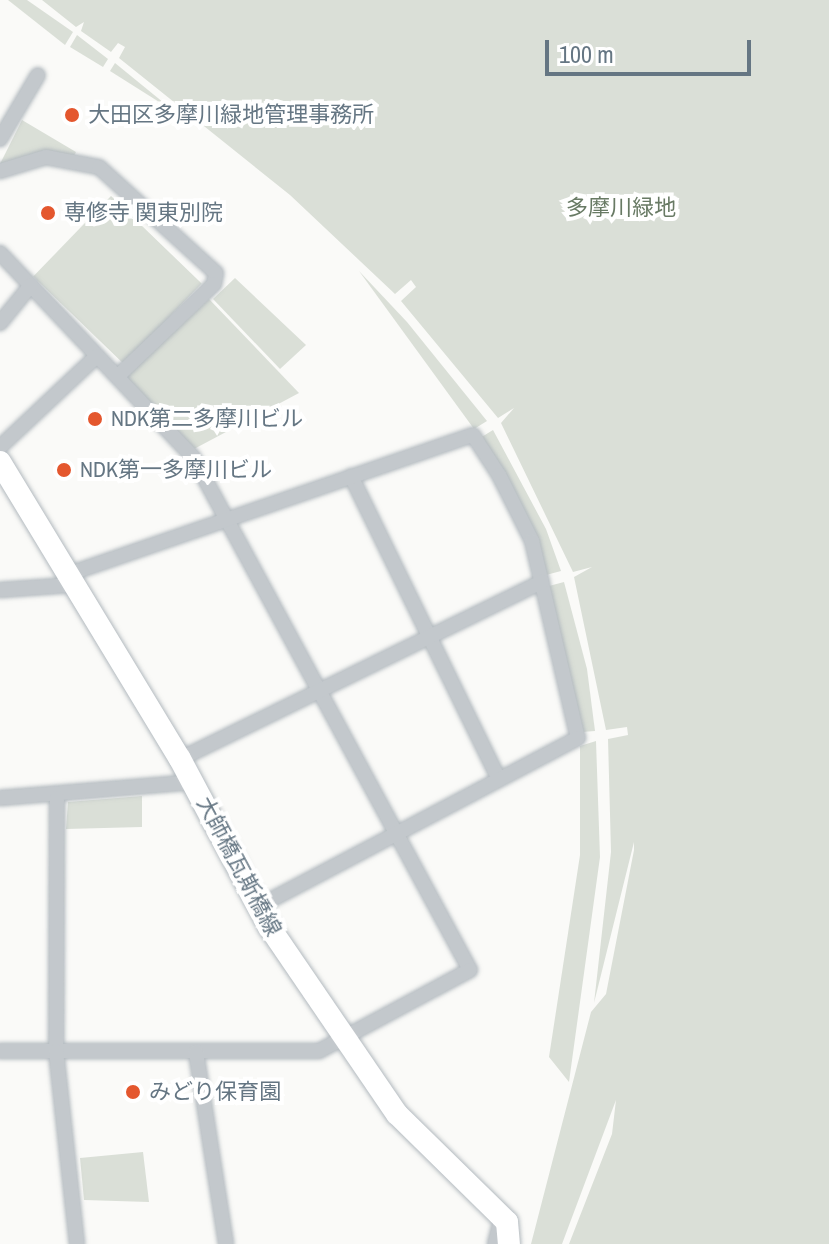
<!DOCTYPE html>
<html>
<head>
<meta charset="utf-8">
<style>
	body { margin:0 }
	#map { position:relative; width:829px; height:1244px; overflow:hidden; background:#fafaf8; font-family:"Archivo Narrow","Noto Sans JP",sans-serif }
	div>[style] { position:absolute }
	.green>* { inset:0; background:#dadfd7; transform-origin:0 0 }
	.roads { filter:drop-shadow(0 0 2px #b3babf) drop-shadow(0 0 2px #b3babf) }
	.street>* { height:14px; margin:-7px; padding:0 7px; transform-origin:7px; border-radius:7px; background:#c3c8cc }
	.secondary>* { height:22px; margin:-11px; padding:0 11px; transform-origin:11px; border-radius:11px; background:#fff }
	.dots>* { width:22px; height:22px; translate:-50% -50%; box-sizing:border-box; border:4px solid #fff; border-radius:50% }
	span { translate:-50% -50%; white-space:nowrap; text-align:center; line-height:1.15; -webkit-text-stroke:8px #fff; paint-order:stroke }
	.poi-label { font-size:22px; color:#657683 }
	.left { translate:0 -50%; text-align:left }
	.park-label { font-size:22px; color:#687a64 }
	.street-label { font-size:22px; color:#657683 }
	.scale { position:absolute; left:545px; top:40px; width:206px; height:36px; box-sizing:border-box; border:4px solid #657683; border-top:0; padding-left:10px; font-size:24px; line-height:28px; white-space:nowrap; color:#657683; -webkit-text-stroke:6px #fff; paint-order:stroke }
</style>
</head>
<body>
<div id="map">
	<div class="green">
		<div style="clip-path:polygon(8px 0,27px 0,73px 32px,65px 45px)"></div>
		<div style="clip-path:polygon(42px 0,829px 0,829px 1244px,569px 1244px,612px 1134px,616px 1100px,562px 1244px,531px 1244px,591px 1012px,606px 994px,634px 850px,634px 842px,594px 1003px,611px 852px,608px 739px,628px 735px,627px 727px,606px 730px,574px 577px,592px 567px,573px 572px,501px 423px,514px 408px,498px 418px,401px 301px,416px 287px,411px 280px,395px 294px,290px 195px,119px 58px,125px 47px,118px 43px,111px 52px,81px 31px,84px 22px,76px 27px)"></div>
		<div style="clip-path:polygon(77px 35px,108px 59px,103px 67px,70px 47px)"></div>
		<div style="clip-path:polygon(115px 63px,175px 112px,110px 71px)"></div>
		<div style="clip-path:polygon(22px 120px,76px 152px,74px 156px,0 164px)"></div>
		<div style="left:111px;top:196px;width:126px;height:112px;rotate:44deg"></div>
		<div style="clip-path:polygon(359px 271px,407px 322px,487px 421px,474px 429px)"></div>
		<div style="clip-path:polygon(235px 278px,306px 345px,280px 369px,213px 299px)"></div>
		<div style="clip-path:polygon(209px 299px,299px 393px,194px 449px,125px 378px)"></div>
		<div style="clip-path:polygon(493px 430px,546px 529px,561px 571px,546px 575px,525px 512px,480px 438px)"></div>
		<div style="clip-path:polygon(564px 582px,587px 669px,595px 731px,582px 732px,549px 586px)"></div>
		<div style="clip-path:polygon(596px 741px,600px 857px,569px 1082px,549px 1057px,580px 855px,580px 746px)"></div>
		<div style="clip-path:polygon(142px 796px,142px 827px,66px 829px,68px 802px)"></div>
		<div style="clip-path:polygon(143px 1152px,149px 1202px,84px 1200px,80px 1158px)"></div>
	</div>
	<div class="roads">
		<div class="street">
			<div style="left:0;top:139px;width:74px;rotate:-59.3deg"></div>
			<div style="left:0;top:171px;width:48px;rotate:-16.9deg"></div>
			<div style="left:46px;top:157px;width:54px;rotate:10.7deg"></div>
			<div style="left:99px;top:167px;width:158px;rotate:42.2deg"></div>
			<div style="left:216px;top:273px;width:11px;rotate:100deg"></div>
			<div style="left:214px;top:284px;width:134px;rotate:136.2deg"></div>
			<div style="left:0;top:253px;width:281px;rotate:46.6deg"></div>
			<div style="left:193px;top:457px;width:583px;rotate:61.63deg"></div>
			<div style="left:470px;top:970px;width:171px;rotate:151.8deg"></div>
			<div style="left:319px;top:1051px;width:319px;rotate:180deg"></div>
			<div style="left:0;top:323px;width:49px;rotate:-50.8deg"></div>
			<div style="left:0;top:447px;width:133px;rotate:-43.2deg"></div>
			<div style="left:351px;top:476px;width:337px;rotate:64deg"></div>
			<div style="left:66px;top:575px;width:430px;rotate:-19deg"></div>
			<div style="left:473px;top:435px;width:48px;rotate:57deg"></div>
			<div style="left:499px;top:475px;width:74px;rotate:63.4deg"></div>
			<div style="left:532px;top:541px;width:202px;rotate:76.9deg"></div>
			<div style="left:578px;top:738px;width:363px;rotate:152.2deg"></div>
			<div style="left:0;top:590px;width:71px;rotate:-4deg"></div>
			<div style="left:180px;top:759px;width:403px;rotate:-26.1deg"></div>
			<div style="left:0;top:798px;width:195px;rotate:-4.7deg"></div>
			<div style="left:57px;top:798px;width:253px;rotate:90.2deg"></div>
			<div style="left:56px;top:1051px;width:194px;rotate:83.8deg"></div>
			<div style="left:196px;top:1052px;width:194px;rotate:81.1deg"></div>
			<div style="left:495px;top:1244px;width:29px;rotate:-76deg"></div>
		</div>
		<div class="secondary">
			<div style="left:0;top:462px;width:347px;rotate:58.8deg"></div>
			<div style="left:180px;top:759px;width:191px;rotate:62deg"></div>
			<div style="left:270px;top:928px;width:225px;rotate:55.7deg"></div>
			<div style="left:397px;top:1114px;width:154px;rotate:44.5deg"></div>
			<div style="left:507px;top:1222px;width:22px;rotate:85deg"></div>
		</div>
	</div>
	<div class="dots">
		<div style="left:72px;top:115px;background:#e4572e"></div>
		<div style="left:48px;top:213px;background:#e4572e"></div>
		<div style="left:95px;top:419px;background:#e4572e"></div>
		<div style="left:64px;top:470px;background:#e4572e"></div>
		<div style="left:133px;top:1092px;background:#e4572e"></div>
	</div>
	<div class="poi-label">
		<span class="left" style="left:88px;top:115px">大田区多摩川緑地管理事務所</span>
		<span class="left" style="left:64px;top:213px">専修寺 関東別院</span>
		<span class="left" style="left:111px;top:419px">NDK第二多摩川ビル</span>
		<span class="left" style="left:80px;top:470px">NDK第一多摩川ビル</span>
		<span class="left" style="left:149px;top:1092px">みどり保育園</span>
	</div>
	<div class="park-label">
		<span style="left:621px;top:208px">多摩川緑地</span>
	</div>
	<div class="street-label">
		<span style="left:239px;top:866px;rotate:62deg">大師橋瓦斯橋線</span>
	</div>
	<div class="scale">100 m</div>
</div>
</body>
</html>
